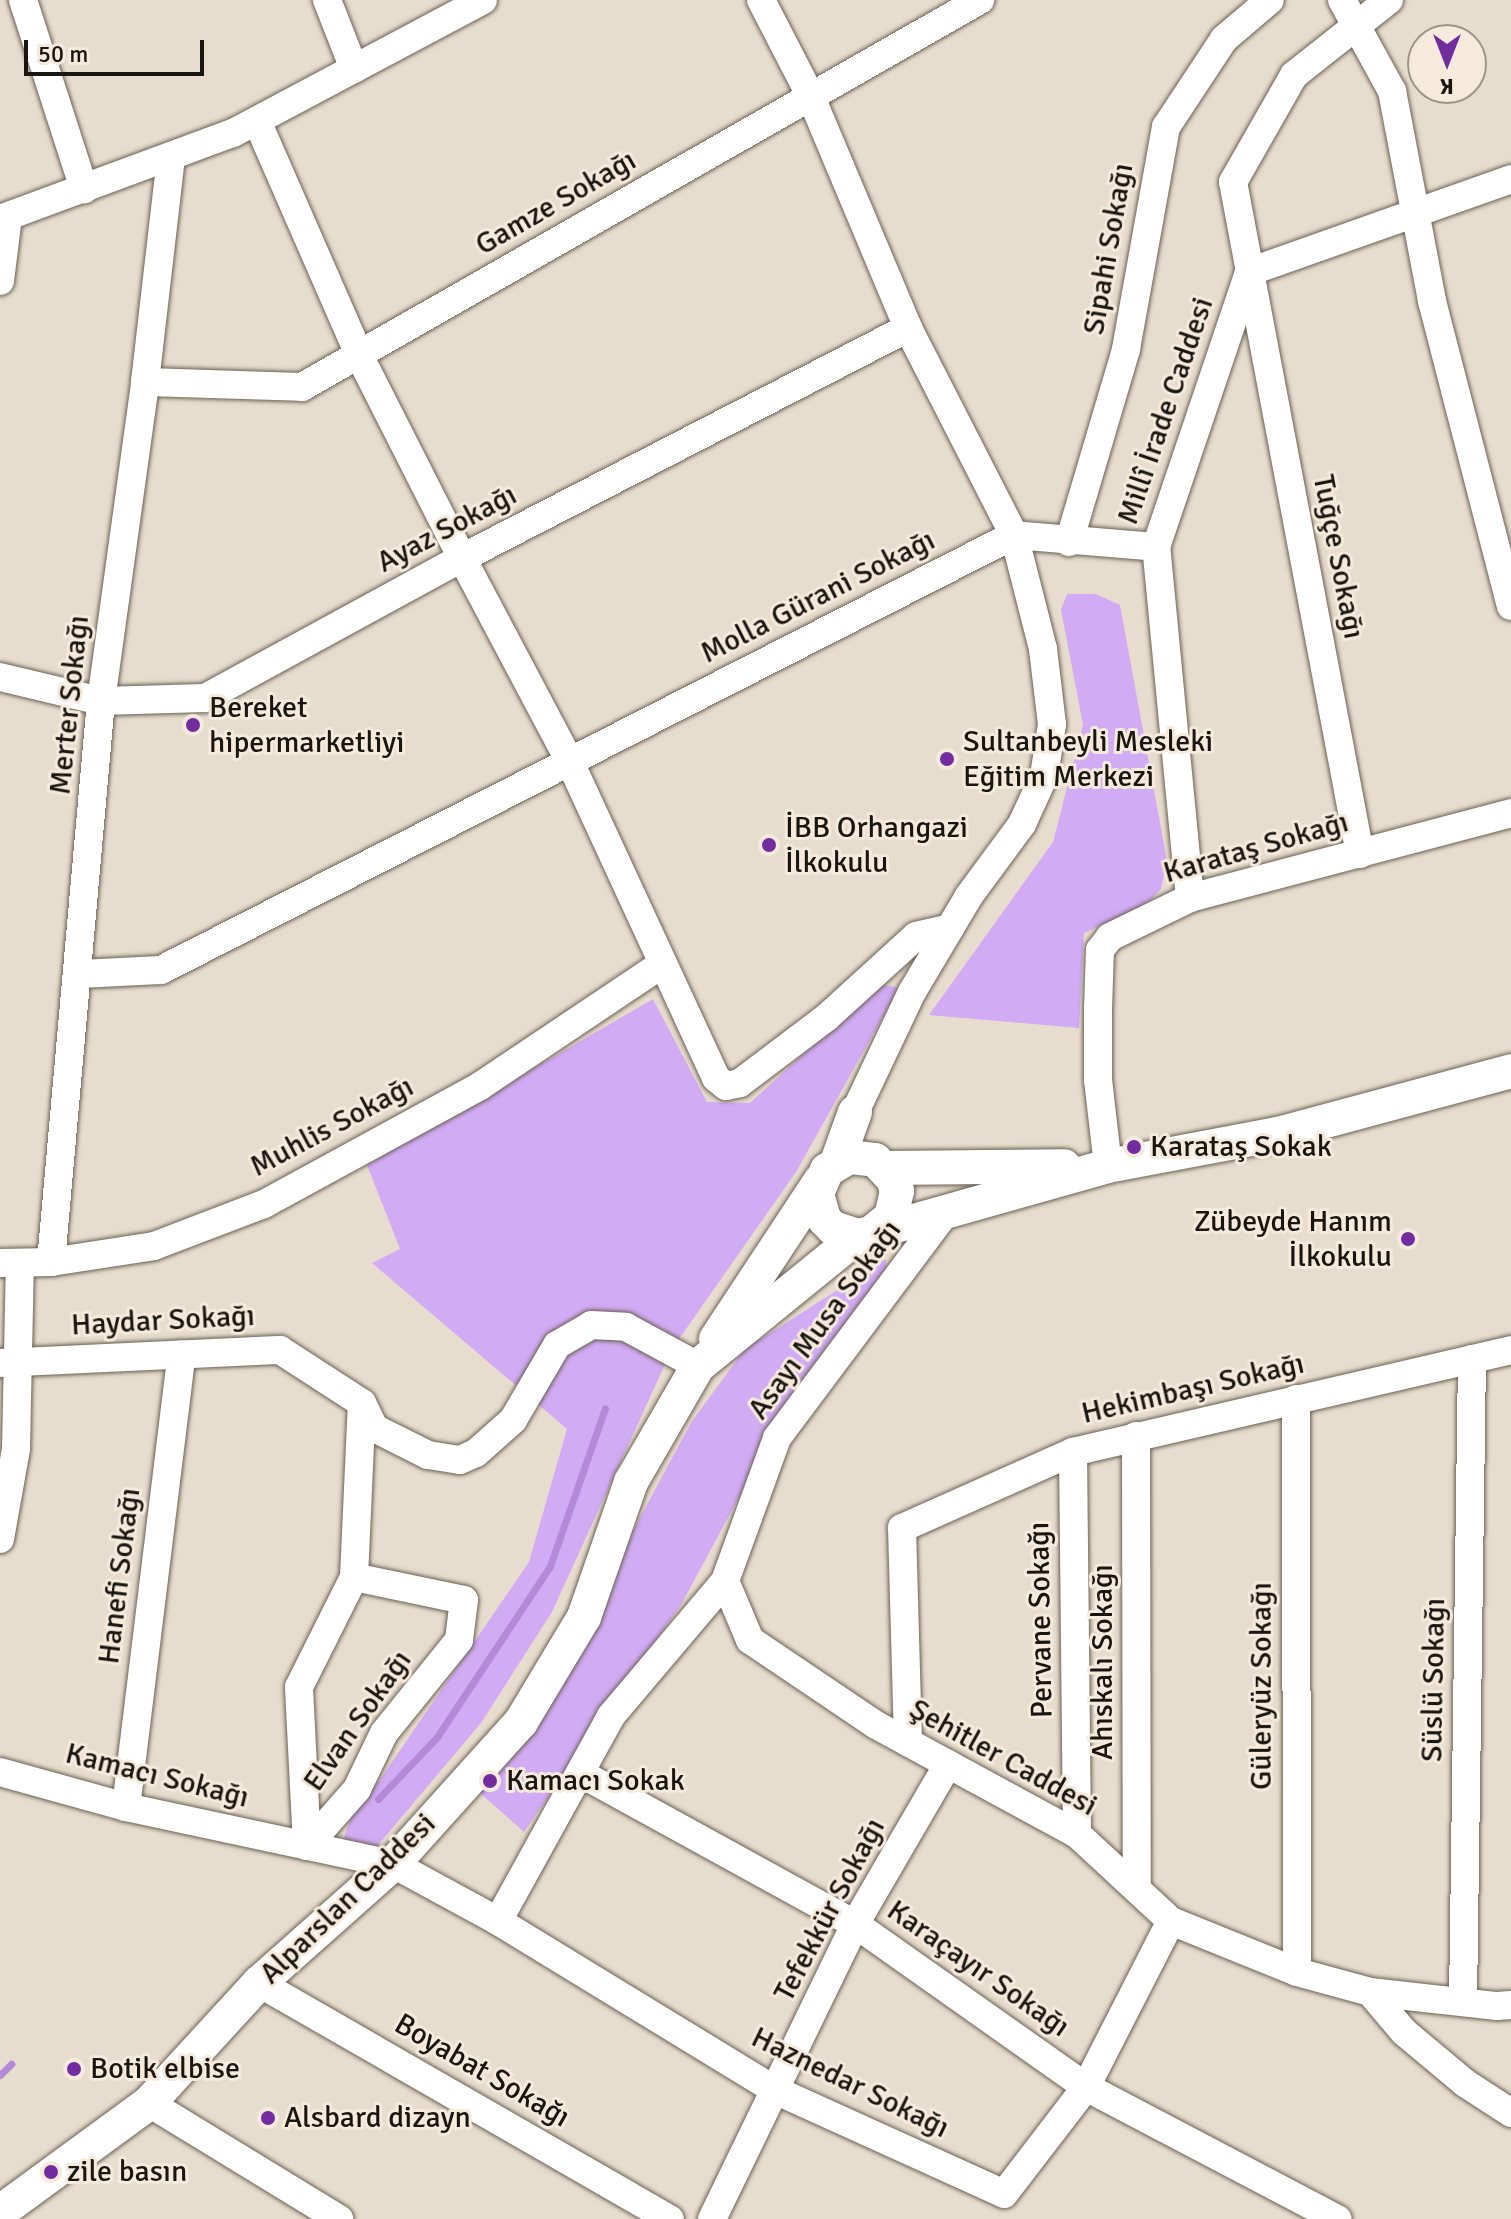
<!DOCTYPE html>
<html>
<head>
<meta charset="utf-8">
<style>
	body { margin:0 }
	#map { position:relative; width:1511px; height:2219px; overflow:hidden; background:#e7ddce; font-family:Signika,sans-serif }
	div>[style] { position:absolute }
	.green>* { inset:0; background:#d2abf5 }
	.stream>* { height:7px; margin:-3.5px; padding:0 3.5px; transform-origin:3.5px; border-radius:3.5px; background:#b389d8 }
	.roads { filter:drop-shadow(0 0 2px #6a6053) drop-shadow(0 0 2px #6a6053) }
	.minor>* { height:28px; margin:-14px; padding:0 14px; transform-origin:14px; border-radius:14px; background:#fff }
	.tertiary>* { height:34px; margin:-17px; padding:0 17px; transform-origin:17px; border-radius:17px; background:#fff }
	.dots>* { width:22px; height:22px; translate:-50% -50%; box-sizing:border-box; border:4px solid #f5eadb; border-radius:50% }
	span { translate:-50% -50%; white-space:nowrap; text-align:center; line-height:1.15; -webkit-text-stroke:6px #f5eadb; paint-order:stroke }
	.street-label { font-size:30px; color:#191510 }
	.poi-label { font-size:30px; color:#191510 }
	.left { translate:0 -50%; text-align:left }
	.right { translate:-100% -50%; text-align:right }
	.north { position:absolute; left:1407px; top:24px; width:80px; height:80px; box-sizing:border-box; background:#f5eadb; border:2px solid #9d958a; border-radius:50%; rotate:180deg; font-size:22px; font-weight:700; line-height:32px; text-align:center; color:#191510 }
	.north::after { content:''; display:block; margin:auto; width:28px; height:36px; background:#722ca0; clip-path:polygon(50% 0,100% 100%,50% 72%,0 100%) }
	.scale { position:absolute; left:24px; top:40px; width:180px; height:36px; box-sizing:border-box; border:4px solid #191510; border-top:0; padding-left:10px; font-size:24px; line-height:28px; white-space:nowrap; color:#191510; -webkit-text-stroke:6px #f5eadb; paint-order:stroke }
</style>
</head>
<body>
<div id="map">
	<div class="green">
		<div style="clip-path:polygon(1067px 594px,1096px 594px,1120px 605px,1167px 861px,1161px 889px,1146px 905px,1084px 933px,1079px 1028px,929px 1015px,1053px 842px,1083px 725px,1061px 610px)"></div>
		<div style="clip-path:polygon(880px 984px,899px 988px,796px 1172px,672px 1349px,552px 1612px,481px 1723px,373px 1851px,343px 1840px,360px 1792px,379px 1781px,529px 1562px,567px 1429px,372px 1263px,400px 1249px,367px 1165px,653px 999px,707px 1102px,750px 1103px)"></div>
		<div style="clip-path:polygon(886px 1259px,886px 1278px,778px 1425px,682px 1603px,524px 1832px,479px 1792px,577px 1635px,692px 1421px,745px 1349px)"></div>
	</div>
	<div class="stream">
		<div style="left:378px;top:1799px;width:86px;rotate:-46.4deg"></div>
		<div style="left:437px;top:1737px;width:205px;rotate:-56.5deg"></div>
		<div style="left:550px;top:1566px;width:167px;rotate:-70.8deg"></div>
		<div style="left:0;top:2075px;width:16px;rotate:-45deg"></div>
	</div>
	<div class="roads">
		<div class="minor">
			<div style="left:23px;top:0;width:199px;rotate:72.1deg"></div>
			<div style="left:327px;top:0;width:74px;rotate:68.6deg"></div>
			<div style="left:761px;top:0;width:109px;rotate:62.7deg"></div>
			<div style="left:811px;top:97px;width:251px;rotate:67.2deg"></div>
			<div style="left:908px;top:328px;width:233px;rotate:62.9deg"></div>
			<div style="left:1014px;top:535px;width:118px;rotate:75.7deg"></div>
			<div style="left:1043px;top:649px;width:76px;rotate:83.2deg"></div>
			<div style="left:1052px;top:724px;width:53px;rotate:98.7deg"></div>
			<div style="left:1044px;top:776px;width:53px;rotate:114.6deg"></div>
			<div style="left:1022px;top:824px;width:89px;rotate:126.4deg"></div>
			<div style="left:969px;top:896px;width:112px;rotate:120.7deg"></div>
			<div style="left:912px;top:992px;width:133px;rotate:115.4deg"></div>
			<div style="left:1342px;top:0;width:104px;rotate:61.2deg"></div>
			<div style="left:1392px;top:91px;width:214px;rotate:79.2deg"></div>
			<div style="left:1432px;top:301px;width:315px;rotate:75.5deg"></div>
			<div style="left:257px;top:121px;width:255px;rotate:66.4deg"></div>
			<div style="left:359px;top:355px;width:228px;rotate:63.1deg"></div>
			<div style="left:462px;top:558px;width:231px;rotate:62.1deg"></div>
			<div style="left:570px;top:762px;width:348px;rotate:65.2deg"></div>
			<div style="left:716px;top:1078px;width:13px;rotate:39deg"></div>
			<div style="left:726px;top:1086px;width:14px;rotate:-12deg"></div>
			<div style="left:740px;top:1083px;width:108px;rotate:-37.1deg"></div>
			<div style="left:826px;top:1018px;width:122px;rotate:-42.3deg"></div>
			<div style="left:916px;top:936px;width:35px;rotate:-13deg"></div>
			<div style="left:0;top:219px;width:248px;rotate:-20.3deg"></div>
			<div style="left:233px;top:133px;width:283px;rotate:-28deg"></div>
			<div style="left:0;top:281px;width:64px;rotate:-82.9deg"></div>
			<div style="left:145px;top:382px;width:157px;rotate:1.8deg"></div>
			<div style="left:302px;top:387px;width:781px;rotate:-29.72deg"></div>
			<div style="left:1014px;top:535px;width:143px;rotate:4.8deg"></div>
			<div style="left:1069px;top:542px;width:201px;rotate:-73.5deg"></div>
			<div style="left:1126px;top:349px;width:226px;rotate:-79.8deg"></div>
			<div style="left:1166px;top:127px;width:105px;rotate:-56.6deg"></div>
			<div style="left:1224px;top:39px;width:60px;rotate:-40.3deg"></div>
			<div style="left:0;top:677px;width:104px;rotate:13.4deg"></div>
			<div style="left:101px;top:701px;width:104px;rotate:-1.7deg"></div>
			<div style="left:205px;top:698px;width:293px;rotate:-28.6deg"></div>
			<div style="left:462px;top:558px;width:502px;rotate:-27.28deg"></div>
			<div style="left:1360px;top:854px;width:684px;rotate:-100.7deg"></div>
			<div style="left:1233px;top:182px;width:123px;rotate:-60.3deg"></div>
			<div style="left:1294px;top:75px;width:121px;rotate:-38.3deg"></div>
			<div style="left:1190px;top:898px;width:353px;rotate:-95.5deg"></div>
			<div style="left:1156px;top:547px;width:290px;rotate:-71.3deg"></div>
			<div style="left:1249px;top:272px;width:278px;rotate:-19.5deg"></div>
			<div style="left:79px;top:974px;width:82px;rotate:-2.8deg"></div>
			<div style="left:161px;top:970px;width:958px;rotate:-27.02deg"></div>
			<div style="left:1108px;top:1166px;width:87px;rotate:-96.6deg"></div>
			<div style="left:1098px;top:1080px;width:71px;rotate:-90deg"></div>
			<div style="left:1098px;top:1009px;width:59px;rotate:-88.1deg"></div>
			<div style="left:1100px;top:950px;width:16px;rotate:-52deg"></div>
			<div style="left:1110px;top:937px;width:89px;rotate:-26deg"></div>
			<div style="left:1190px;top:898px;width:332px;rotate:-14.8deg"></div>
			<div style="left:51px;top:1262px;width:563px;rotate:-84.91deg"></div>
			<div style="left:101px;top:701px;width:322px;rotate:-82.1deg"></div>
			<div style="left:145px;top:382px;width:226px;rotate:-83.4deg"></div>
			<div style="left:0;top:1263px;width:51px;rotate:-1.1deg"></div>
			<div style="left:51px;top:1262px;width:104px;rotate:-8.8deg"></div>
			<div style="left:154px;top:1246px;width:118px;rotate:-20.9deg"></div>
			<div style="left:264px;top:1204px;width:246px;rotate:-28.6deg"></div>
			<div style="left:480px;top:1086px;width:219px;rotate:-33.8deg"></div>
			<div style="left:0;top:1363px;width:280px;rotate:-2.7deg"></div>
			<div style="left:280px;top:1350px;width:98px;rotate:32.9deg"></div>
			<div style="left:362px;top:1403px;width:28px;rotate:64deg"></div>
			<div style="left:374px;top:1428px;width:60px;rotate:26.6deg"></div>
			<div style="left:428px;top:1455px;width:32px;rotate:9deg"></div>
			<div style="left:460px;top:1460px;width:17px;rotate:-24deg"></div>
			<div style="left:476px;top:1453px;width:50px;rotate:-41.7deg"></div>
			<div style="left:513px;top:1420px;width:87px;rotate:-59.6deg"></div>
			<div style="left:557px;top:1345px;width:39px;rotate:-30deg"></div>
			<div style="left:591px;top:1325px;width:35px;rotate:3deg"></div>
			<div style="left:626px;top:1327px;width:82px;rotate:28.4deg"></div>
			<div style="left:1296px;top:1399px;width:573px;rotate:89.9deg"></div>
			<div style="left:1136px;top:1436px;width:451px;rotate:89.9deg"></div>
			<div style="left:1073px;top:1452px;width:382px;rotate:89.4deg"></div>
			<div style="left:0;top:1539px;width:91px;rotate:-79.9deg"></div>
			<div style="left:16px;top:1449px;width:186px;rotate:-88.8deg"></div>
			<div style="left:725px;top:1581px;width:64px;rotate:67deg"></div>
			<div style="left:750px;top:1640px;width:152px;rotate:34deg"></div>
			<div style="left:876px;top:1725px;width:229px;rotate:28.5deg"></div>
			<div style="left:1077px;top:1834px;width:128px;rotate:42.8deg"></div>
			<div style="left:1171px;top:1921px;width:136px;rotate:22deg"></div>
			<div style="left:1297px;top:1972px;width:76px;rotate:15.3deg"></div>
			<div style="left:1370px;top:1992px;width:128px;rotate:6.3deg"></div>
			<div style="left:1497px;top:2006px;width:14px;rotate:-4deg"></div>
			<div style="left:908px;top:1742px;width:214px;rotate:-91.6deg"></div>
			<div style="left:902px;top:1528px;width:187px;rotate:-24deg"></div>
			<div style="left:1073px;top:1452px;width:450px;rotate:-13.1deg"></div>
			<div style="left:0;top:1772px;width:131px;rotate:15.5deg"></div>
			<div style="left:126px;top:1807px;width:273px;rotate:12.1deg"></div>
			<div style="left:393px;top:1864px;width:119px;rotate:28.5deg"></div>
			<div style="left:498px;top:1921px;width:327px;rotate:31.4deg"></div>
			<div style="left:777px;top:2091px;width:249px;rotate:24.4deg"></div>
			<div style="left:1004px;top:2194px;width:135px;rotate:-52.5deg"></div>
			<div style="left:1086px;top:2087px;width:186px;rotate:-62.9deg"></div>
			<div style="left:580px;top:1773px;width:314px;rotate:28.8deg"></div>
			<div style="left:855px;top:1924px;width:283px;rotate:35.2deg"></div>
			<div style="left:1086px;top:2087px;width:284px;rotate:27.7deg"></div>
			<div style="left:126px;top:1807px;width:456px;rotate:-83deg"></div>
			<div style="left:307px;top:1846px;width:159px;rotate:-92.9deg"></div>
			<div style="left:299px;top:1687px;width:123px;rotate:-63.4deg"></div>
			<div style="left:354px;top:1577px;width:173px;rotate:-87.4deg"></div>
			<div style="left:307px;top:1846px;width:76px;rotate:-48.7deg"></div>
			<div style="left:357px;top:1789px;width:62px;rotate:-64.3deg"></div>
			<div style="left:384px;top:1733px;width:119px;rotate:-51.1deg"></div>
			<div style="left:459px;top:1640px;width:40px;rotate:-82.9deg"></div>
			<div style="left:464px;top:1600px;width:112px;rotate:-168.2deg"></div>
			<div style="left:498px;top:1921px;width:234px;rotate:-61.1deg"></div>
			<div style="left:611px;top:1716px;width:177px;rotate:-49.8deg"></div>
			<div style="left:725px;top:1581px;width:152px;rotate:-70deg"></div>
			<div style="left:777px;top:1438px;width:282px;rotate:-53.2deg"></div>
			<div style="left:259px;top:1983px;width:474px;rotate:29.9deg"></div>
			<div style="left:1370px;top:1992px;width:52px;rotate:49.6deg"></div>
			<div style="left:1404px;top:2032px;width:80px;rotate:39.9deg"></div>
			<div style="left:1465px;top:2083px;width:55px;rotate:33.1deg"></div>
			<div style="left:1463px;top:2002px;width:643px;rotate:-89.2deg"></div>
			<div style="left:149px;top:2103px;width:223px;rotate:31.4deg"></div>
			<div style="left:712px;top:2219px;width:328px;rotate:-64.1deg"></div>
			<div style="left:855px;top:1924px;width:185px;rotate:-59.8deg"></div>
		</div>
		<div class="tertiary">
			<div style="left:837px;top:1162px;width:53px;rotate:-70.2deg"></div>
			<div style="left:886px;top:1168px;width:178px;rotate:-0.6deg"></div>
			<div style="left:871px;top:1233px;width:26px;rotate:-39deg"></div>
			<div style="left:891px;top:1217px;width:27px;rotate:-77deg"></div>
			<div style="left:897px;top:1191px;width:13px;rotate:-108deg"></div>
			<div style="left:893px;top:1179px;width:26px;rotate:-133deg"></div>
			<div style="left:875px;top:1160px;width:26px;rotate:-173deg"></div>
			<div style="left:849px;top:1157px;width:26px;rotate:149deg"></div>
			<div style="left:827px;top:1170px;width:26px;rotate:113deg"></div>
			<div style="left:817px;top:1194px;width:26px;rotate:74deg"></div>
			<div style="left:824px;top:1219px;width:13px;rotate:45deg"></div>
			<div style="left:833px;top:1228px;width:26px;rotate:18deg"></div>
			<div style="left:858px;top:1236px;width:13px;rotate:-13deg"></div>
			<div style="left:871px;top:1233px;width:246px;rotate:-15.8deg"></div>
			<div style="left:1108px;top:1166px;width:173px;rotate:-10.7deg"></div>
			<div style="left:1278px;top:1134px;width:241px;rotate:-15.1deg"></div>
			<div style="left:716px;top:1339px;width:189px;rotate:-56.6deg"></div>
			<div style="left:0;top:2212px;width:185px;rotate:-36.2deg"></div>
			<div style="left:149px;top:2103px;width:163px;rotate:-47.5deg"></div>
			<div style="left:259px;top:1983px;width:179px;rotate:-41.6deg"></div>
			<div style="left:393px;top:1864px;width:191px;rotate:-48deg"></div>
			<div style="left:521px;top:1722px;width:122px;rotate:-59deg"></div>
			<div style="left:584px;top:1617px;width:143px;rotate:-70.8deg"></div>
			<div style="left:631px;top:1482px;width:134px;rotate:-60deg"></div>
			<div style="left:698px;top:1366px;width:206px;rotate:-39.1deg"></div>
		</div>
	</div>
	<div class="dots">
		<div style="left:193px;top:725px;background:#722ca0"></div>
		<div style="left:947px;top:759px;background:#722ca0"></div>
		<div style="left:769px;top:845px;background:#722ca0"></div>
		<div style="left:1134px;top:1147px;background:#722ca0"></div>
		<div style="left:1408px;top:1239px;background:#722ca0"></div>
		<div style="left:490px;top:1781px;background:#722ca0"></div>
		<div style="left:74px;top:2069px;background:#722ca0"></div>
		<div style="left:268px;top:2118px;background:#722ca0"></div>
		<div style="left:51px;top:2172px;background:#722ca0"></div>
	</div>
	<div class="street-label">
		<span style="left:556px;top:203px;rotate:-30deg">Gamze Sokağı</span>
		<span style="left:1109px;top:249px;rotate:-80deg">Sipahi Sokağı</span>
		<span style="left:1166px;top:411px;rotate:-71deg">Millî İrade Caddesi</span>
		<span style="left:447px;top:529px;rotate:-28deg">Ayaz Sokağı</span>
		<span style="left:1338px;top:557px;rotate:79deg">Tuğçe Sokağı</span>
		<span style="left:818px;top:597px;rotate:-27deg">Molla Gürani Sokağı</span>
		<span style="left:70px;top:705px;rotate:-84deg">Merter Sokağı</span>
		<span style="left:1256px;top:848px;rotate:-16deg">Karataş Sokağı</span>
		<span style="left:332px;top:1127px;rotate:-28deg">Muhlis Sokağı</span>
		<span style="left:825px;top:1320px;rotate:-54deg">Asayı Musa Sokağı</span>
		<span style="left:163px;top:1321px;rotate:-3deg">Haydar Sokağı</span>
		<span style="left:1193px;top:1389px;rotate:-13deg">Hekimbaşı Sokağı</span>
		<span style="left:120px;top:1576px;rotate:-83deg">Hanefi Sokağı</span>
		<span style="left:1041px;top:1620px;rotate:-91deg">Pervane Sokağı</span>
		<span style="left:1103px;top:1662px;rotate:-90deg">Ahıskalı Sokağı</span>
		<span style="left:1434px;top:1680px;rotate:-89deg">Süslü Sokağı</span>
		<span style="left:1262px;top:1686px;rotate:-90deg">Güleryüz Sokağı</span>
		<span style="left:358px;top:1721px;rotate:-55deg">Elvan Sokağı</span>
		<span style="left:1003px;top:1758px;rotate:29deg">Şehitler Caddesi</span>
		<span style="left:157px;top:1776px;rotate:14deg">Kamacı Sokağı</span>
		<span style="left:348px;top:1899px;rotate:-44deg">Alparslan Caddesi</span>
		<span style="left:830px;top:1910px;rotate:-62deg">Tefekkür Sokağı</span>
		<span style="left:978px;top:1969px;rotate:35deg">Karaçayır Sokağı</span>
		<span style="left:482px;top:2071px;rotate:30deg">Boyabat Sokağı</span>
		<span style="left:850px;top:2083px;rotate:26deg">Haznedar Sokağı</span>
	</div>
	<div class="poi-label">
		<span class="left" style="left:209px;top:725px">Bereket<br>hipermarketliyi</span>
		<span class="left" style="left:963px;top:759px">Sultanbeyli Mesleki<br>Eğitim Merkezi</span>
		<span class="left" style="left:785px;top:845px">İBB Orhangazi<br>İlkokulu</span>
		<span class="left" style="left:1150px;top:1147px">Karataş Sokak</span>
		<span class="right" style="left:1392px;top:1239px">Zübeyde Hanım<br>İlkokulu</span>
		<span class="left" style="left:506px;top:1781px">Kamacı Sokak</span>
		<span class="left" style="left:90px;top:2069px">Botik elbise</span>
		<span class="left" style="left:284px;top:2118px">Alsbard dizayn</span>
		<span class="left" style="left:67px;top:2172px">zile basın</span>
	</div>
	<div class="north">K</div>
	<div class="scale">50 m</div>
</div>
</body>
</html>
